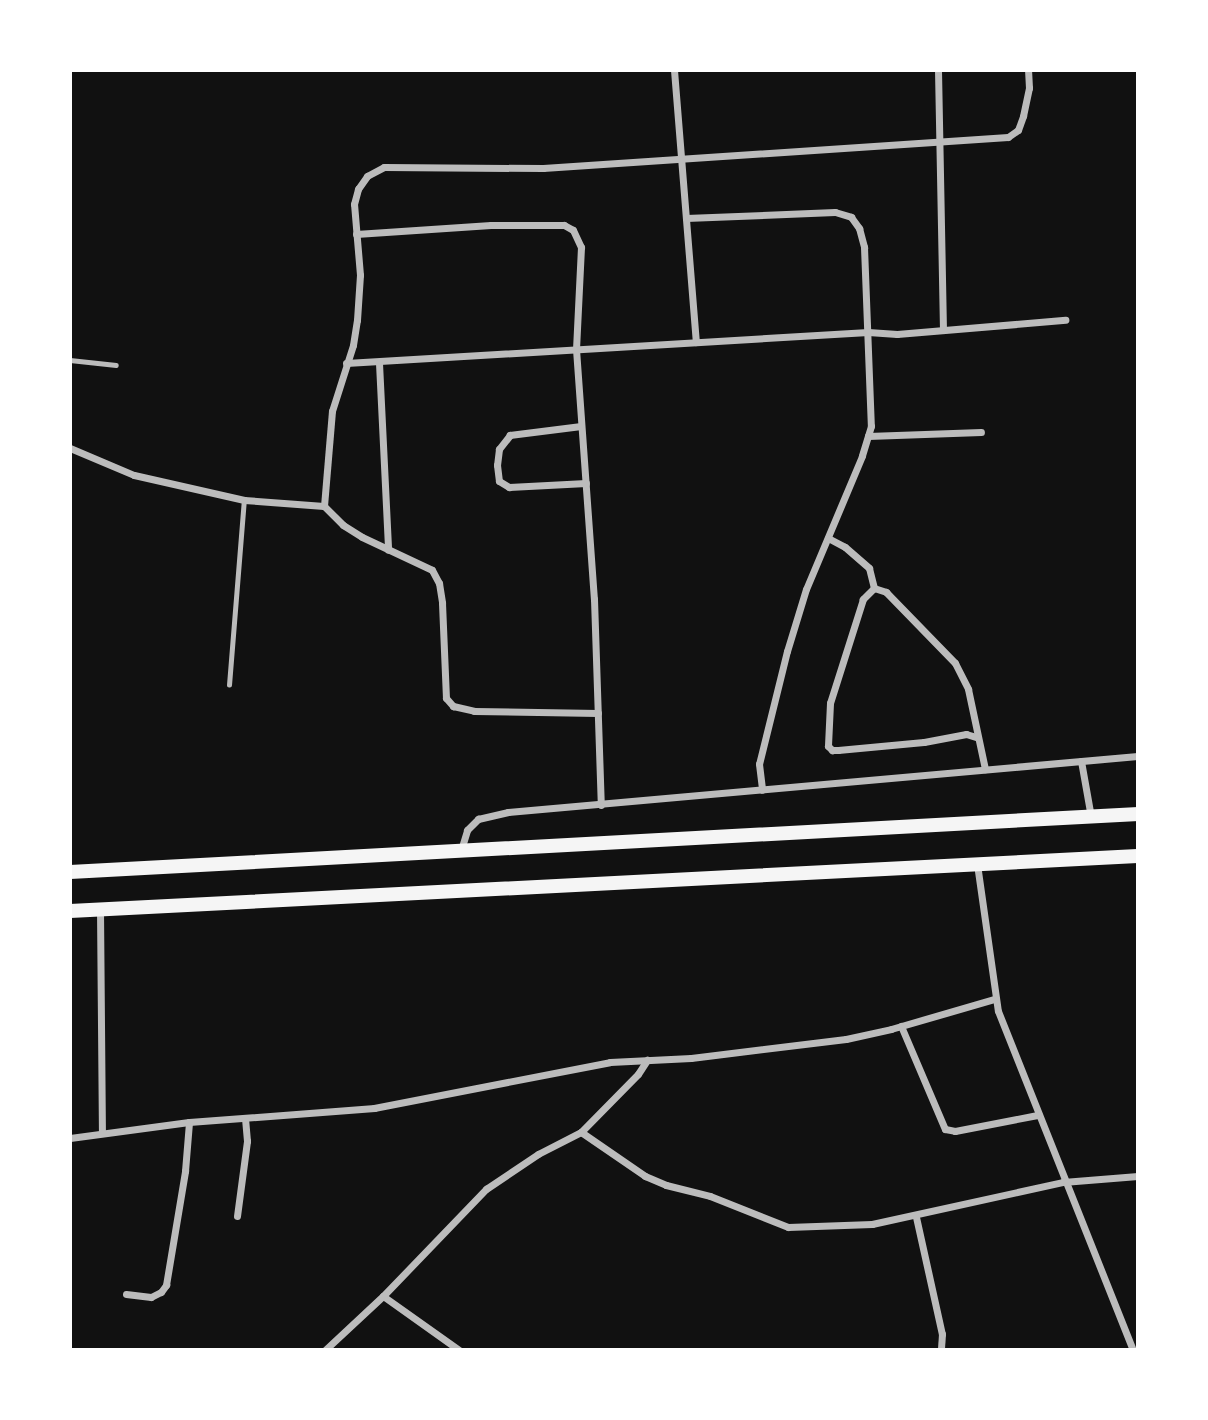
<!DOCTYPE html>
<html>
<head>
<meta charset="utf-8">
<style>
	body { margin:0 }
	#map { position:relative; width:1208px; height:1420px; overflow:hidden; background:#111; font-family:"Nunito Sans",sans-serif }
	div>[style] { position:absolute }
	.service>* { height:4.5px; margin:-2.25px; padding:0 2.25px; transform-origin:2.25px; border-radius:2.25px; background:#bcbcbc }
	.minor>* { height:7px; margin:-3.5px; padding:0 3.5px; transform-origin:3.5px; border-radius:3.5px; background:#bcbcbc }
	.trunk>* { height:14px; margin:-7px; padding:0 7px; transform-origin:7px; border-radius:7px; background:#f5f5f5 }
	span { translate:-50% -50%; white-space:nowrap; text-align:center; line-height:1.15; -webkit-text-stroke:5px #fff; paint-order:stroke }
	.frame { position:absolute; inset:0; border:72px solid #fff; pointer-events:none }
</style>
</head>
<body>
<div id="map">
	<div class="service">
		<div style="left:70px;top:360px;width:46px;rotate:6.2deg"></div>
		<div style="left:229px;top:685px;width:186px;rotate:-85.4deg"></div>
	</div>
	<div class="minor">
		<div style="left:674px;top:70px;width:273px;rotate:85.4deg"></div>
		<div style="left:938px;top:70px;width:259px;rotate:88.9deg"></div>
		<div style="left:686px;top:218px;width:149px;rotate:-2.3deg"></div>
		<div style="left:835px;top:212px;width:17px;rotate:17deg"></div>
		<div style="left:851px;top:217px;width:14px;rotate:54deg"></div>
		<div style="left:859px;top:228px;width:20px;rotate:75deg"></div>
		<div style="left:864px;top:247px;width:179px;rotate:87.8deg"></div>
		<div style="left:871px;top:426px;width:31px;rotate:107deg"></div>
		<div style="left:862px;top:456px;width:144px;rotate:112.8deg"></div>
		<div style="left:806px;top:589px;width:65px;rotate:107deg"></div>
		<div style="left:787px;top:651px;width:116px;rotate:103.9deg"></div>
		<div style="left:759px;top:764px;width:26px;rotate:83deg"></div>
		<div style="left:356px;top:234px;width:135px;rotate:-3.8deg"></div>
		<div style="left:491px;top:225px;width:73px"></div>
		<div style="left:564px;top:225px;width:10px;rotate:29deg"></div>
		<div style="left:573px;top:230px;width:19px;rotate:65deg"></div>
		<div style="left:581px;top:247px;width:102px;rotate:92.8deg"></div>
		<div style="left:576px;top:349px;width:251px;rotate:85.9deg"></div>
		<div style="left:594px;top:599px;width:206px;rotate:88.1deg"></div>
		<div style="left:346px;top:363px;width:523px;rotate:-3.4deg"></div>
		<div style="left:868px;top:332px;width:29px;rotate:4deg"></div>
		<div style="left:897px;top:334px;width:169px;rotate:-4.8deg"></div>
		<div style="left:379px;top:363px;width:187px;rotate:87.2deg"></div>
		<div style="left:581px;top:426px;width:72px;rotate:172.8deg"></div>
		<div style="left:510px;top:435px;width:18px;rotate:128deg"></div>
		<div style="left:499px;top:449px;width:16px;rotate:97deg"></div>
		<div style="left:497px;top:465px;width:16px;rotate:83deg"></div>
		<div style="left:499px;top:481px;width:12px;rotate:31deg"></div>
		<div style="left:509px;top:487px;width:77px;rotate:-3deg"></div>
		<div style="left:868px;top:436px;width:113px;rotate:-2deg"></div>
		<div style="left:70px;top:448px;width:69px;rotate:22.9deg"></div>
		<div style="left:134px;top:475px;width:113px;rotate:12.8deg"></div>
		<div style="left:244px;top:500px;width:80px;rotate:4.3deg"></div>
		<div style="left:324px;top:506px;width:27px;rotate:45deg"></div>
		<div style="left:343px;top:525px;width:22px;rotate:32deg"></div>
		<div style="left:362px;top:537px;width:77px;rotate:25.2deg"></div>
		<div style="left:432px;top:570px;width:15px;rotate:62deg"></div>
		<div style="left:439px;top:583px;width:20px;rotate:81deg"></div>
		<div style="left:442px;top:603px;width:95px;rotate:87.6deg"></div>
		<div style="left:446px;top:698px;width:11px;rotate:49deg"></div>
		<div style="left:453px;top:706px;width:22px;rotate:13deg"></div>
		<div style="left:474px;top:711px;width:124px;rotate:0.9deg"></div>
		<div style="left:324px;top:506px;width:95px;rotate:-85.2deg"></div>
		<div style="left:332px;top:411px;width:69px;rotate:-72.3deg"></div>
		<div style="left:353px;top:345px;width:25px;rotate:-81deg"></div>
		<div style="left:357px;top:320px;width:45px;rotate:-86.2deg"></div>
		<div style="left:360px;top:275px;width:71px;rotate:-94.8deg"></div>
		<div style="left:354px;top:204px;width:16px;rotate:-75deg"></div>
		<div style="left:358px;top:189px;width:16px;rotate:-55deg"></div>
		<div style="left:367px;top:176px;width:19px;rotate:-28deg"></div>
		<div style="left:384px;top:167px;width:159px;rotate:0.4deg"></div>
		<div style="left:543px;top:168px;width:466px;rotate:-3.8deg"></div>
		<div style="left:1008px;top:137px;width:12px;rotate:-35deg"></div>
		<div style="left:1018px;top:130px;width:15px;rotate:-70deg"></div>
		<div style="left:1023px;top:116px;width:29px;rotate:-78deg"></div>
		<div style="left:1029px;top:88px;width:18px;rotate:-93deg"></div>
		<div style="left:828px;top:538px;width:19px;rotate:28deg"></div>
		<div style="left:845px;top:547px;width:32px;rotate:41deg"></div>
		<div style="left:869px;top:568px;width:21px;rotate:76deg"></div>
		<div style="left:874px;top:588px;width:16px;rotate:135deg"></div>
		<div style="left:863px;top:599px;width:109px;rotate:107.6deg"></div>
		<div style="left:830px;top:703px;width:43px;rotate:92.7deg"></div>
		<div style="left:828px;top:746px;width:6px;rotate:45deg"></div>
		<div style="left:832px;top:750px;width:6px"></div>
		<div style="left:838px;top:750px;width:86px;rotate:-5.3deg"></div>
		<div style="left:924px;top:742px;width:43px;rotate:-10.8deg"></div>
		<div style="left:966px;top:734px;width:10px;rotate:17deg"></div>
		<div style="left:874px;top:588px;width:13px;rotate:18deg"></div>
		<div style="left:886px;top:592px;width:99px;rotate:45.8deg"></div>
		<div style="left:955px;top:663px;width:29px;rotate:63deg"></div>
		<div style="left:968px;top:689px;width:82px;rotate:78deg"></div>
		<div style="left:1081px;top:761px;width:57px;rotate:79.9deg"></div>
		<div style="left:461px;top:850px;width:21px;rotate:-73deg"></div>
		<div style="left:467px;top:830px;width:16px;rotate:-45deg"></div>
		<div style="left:478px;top:819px;width:31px;rotate:-13deg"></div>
		<div style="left:508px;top:812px;width:632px;rotate:-5.08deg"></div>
		<div style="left:977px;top:864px;width:148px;rotate:81.9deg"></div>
		<div style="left:998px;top:1011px;width:365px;rotate:68.3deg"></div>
		<div style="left:100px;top:910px;width:222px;rotate:89.5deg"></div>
		<div style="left:901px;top:1026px;width:112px;rotate:66.9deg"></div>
		<div style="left:945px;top:1129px;width:10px;rotate:11deg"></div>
		<div style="left:955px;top:1131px;width:84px;rotate:-11deg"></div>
		<div style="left:581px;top:1132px;width:78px;rotate:34.5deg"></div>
		<div style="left:645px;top:1176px;width:23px;rotate:23deg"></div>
		<div style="left:666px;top:1185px;width:45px;rotate:14deg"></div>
		<div style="left:710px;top:1196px;width:84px;rotate:21.7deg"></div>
		<div style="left:788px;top:1227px;width:84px;rotate:-2deg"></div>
		<div style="left:872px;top:1224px;width:196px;rotate:-12.4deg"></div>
		<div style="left:1063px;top:1182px;width:75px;rotate:-4.6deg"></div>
		<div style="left:70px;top:1138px;width:120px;rotate:-7.7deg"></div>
		<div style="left:189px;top:1122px;width:186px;rotate:-4.3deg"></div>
		<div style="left:374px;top:1108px;width:240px;rotate:-11deg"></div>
		<div style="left:610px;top:1062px;width:81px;rotate:-2.8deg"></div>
		<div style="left:691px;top:1058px;width:156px;rotate:-7deg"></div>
		<div style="left:846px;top:1039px;width:46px;rotate:-12.5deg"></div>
		<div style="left:891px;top:1029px;width:107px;rotate:-16.2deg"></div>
		<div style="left:237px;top:1216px;width:76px;rotate:-82.4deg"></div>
		<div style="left:247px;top:1141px;width:23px;rotate:-95deg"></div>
		<div style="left:916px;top:1217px;width:120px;rotate:77.5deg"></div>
		<div style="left:942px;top:1334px;width:16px;rotate:94deg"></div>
		<div style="left:126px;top:1294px;width:25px;rotate:7deg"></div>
		<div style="left:151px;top:1297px;width:11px;rotate:-27deg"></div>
		<div style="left:161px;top:1292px;width:9px;rotate:-54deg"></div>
		<div style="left:166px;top:1285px;width:116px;rotate:-80.5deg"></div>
		<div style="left:185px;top:1171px;width:49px;rotate:-85.3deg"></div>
		<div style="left:383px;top:1296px;width:93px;rotate:35.4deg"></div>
		<div style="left:325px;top:1350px;width:79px;rotate:-43deg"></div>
		<div style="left:383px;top:1296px;width:149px;rotate:-46.1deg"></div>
		<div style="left:486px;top:1189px;width:63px;rotate:-33.9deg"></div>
		<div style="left:538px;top:1154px;width:48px;rotate:-27.1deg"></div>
		<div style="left:581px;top:1132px;width:81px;rotate:-45.5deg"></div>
		<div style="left:638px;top:1074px;width:17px;rotate:-57deg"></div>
	</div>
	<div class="trunk">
		<div style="left:70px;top:872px;width:1070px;rotate:-3.11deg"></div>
		<div style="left:70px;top:911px;width:1069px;rotate:-2.95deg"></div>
	</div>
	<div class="frame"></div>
</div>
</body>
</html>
